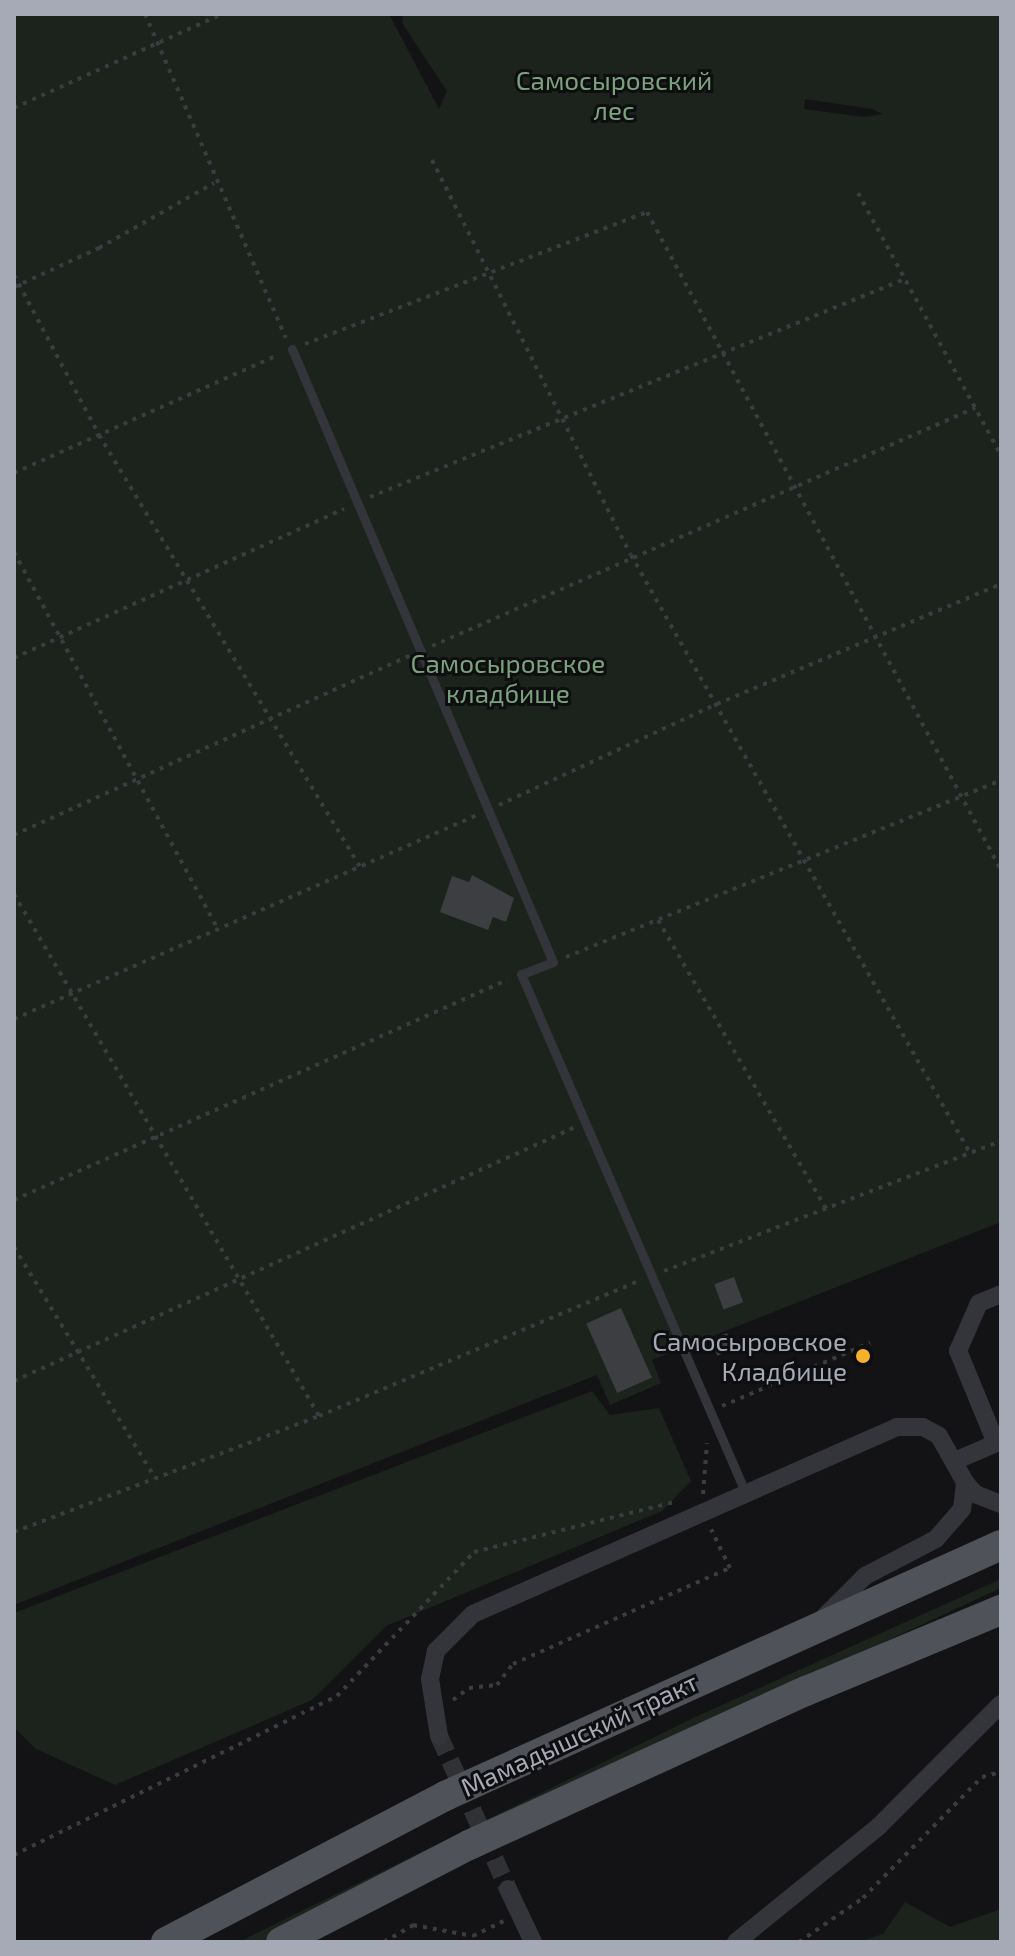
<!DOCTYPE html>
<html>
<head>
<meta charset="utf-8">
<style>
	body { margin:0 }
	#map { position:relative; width:1015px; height:1956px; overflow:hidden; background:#131315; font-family:"Exo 2",sans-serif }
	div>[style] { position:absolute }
	.green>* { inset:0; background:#1b231c }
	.building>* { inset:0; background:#3d3e42; transform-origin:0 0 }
	.minor-tunnel>* { height:18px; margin-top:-9px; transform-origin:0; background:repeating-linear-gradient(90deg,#303135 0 18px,transparent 0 27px) }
	.path>* { height:4px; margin-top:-2px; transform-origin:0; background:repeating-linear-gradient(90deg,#3a3c41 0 4px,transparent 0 10px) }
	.service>* { height:9px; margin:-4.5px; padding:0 4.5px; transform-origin:4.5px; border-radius:4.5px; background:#34353a }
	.minor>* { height:18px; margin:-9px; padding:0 9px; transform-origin:9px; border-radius:9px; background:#34353a }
	.primary>* { height:30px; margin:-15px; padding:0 15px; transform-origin:15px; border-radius:15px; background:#505259 }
	.dots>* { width:22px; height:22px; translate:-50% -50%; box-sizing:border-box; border:4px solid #0e0e10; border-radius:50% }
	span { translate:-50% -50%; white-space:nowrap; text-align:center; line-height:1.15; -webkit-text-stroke:6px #0e0e10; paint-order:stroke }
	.park-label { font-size:26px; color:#7ba27d }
	.poi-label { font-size:26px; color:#a5aab6 }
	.right { translate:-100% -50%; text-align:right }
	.street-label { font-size:26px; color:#a5aab6 }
	.frame { position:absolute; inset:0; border:16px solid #a5aab6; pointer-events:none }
</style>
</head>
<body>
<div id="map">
	<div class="green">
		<div style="clip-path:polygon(evenodd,14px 14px,389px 14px,439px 109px,447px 91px,402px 23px,403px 14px,1001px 14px,1001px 1222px,652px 1360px,661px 1383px,610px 1405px,597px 1375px,14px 1605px,14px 14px,805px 99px,872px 109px,883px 114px,864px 117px,804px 109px,805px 99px)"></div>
		<div style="clip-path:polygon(592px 1391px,610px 1415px,659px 1408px,691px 1481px,662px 1511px,386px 1626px,312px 1700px,115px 1785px,36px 1749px,14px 1727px,14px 1613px)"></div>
		<div style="clip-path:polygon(1001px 1579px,1001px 1588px,644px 1753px,260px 1942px,239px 1942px,693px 1718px)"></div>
		<div style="clip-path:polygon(905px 1902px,950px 1927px,1001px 1909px,1001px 1942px,859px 1942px,883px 1934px)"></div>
	</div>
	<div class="building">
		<div style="clip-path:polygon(472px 875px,514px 898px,506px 922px,493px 917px,488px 930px,440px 912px,452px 876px,469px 882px)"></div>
		<div style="left:734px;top:1277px;width:27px;height:21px;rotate:70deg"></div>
		<div style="left:621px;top:1308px;width:76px;height:38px;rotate:66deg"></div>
		<div style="left:727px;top:1333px;width:17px;height:18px;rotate:66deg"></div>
	</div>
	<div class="minor-tunnel">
		<div style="left:439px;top:1736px;width:168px;rotate:65.7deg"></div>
	</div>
	<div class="path">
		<div style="left:145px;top:14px;width:353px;rotate:66.5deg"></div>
		<div style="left:14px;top:108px;width:228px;rotate:-24.3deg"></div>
		<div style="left:432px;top:160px;width:442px;rotate:63.3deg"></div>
		<div style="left:631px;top:555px;width:687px;rotate:60.45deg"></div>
		<div style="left:858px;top:193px;width:298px;rotate:61.4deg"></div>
		<div style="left:14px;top:275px;width:181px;rotate:62deg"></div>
		<div style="left:99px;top:435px;width:505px;rotate:58.86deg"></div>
		<div style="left:14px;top:287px;width:94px;rotate:-24.6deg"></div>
		<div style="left:99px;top:248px;width:132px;rotate:-29.5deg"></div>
		<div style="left:305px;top:344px;width:367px;rotate:-21.1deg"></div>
		<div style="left:647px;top:212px;width:747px;rotate:61.72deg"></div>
		<div style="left:14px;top:473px;width:289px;rotate:-24.1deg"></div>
		<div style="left:370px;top:497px;width:578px;rotate:-22.17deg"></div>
		<div style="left:14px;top:552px;width:429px;rotate:61.6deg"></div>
		<div style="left:432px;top:646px;width:593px;rotate:-23.67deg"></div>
		<div style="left:14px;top:658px;width:362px;rotate:-24.3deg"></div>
		<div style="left:499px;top:805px;width:240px;rotate:-24.9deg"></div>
		<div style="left:717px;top:704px;width:308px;rotate:-22.9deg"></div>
		<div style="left:14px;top:835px;width:434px;rotate:-24.4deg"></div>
		<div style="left:14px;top:894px;width:605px;rotate:59.7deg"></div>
		<div style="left:658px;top:920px;width:334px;rotate:59.8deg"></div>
		<div style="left:566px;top:957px;width:470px;rotate:-22.1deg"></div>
		<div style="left:14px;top:1019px;width:506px;rotate:-23.78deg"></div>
		<div style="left:14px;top:1200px;width:540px;rotate:-24.05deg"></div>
		<div style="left:14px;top:1247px;width:271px;rotate:58.6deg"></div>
		<div style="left:664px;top:1271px;width:361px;rotate:-21.1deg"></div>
		<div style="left:14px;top:1381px;width:614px;rotate:-24.35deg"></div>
		<div style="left:722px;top:1406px;width:161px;rotate:-23.1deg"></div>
		<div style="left:703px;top:1494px;width:51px;rotate:-85.5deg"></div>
		<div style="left:14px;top:1532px;width:326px;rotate:-20.8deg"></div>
		<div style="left:319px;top:1416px;width:350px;rotate:-22.9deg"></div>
		<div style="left:453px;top:1700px;width:20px;rotate:-37deg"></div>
		<div style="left:469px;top:1688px;width:28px;rotate:-6deg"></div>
		<div style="left:497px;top:1685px;width:26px;rotate:-53deg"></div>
		<div style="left:513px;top:1664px;width:237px;rotate:-23.9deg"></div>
		<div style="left:730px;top:1568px;width:43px;rotate:-116deg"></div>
		<div style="left:14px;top:1855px;width:360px;rotate:-26.2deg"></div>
		<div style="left:337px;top:1696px;width:199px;rotate:-46.4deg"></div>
		<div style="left:474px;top:1552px;width:207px;rotate:-14deg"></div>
		<div style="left:384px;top:1942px;width:34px;rotate:-30deg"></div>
		<div style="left:413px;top:1925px;width:61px;rotate:10.4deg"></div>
		<div style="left:473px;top:1936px;width:34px;rotate:-26deg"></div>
		<div style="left:799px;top:1942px;width:78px;rotate:-34.5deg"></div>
		<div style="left:863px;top:1898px;width:170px;rotate:-45.5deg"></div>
		<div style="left:982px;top:1777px;width:20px;rotate:-15deg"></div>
	</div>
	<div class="service">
		<div style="left:292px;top:349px;width:666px;rotate:66.94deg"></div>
		<div style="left:553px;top:962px;width:34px;rotate:159deg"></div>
		<div style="left:521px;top:974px;width:567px;rotate:66.6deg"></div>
	</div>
	<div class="minor">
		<div style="left:996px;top:1443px;width:100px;rotate:-112.4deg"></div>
		<div style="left:958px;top:1351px;width:52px;rotate:-66.4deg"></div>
		<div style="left:979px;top:1303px;width:24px;rotate:-22deg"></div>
		<div style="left:957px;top:1460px;width:48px;rotate:-23.4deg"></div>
		<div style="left:965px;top:1482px;width:16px;rotate:50deg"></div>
		<div style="left:975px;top:1494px;width:28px;rotate:21deg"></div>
		<div style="left:439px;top:1736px;width:58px;rotate:-99deg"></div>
		<div style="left:430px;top:1679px;width:29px;rotate:-78deg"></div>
		<div style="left:436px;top:1651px;width:52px;rotate:-45deg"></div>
		<div style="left:473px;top:1614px;width:463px;rotate:-23.8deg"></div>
		<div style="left:897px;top:1427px;width:26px"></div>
		<div style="left:923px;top:1427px;width:18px;rotate:29deg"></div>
		<div style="left:939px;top:1436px;width:53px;rotate:60.5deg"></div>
		<div style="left:965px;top:1482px;width:27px;rotate:96deg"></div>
		<div style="left:962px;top:1509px;width:40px;rotate:131deg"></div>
		<div style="left:936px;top:1539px;width:80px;rotate:152.5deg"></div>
		<div style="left:865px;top:1576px;width:58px;rotate:135deg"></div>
		<div style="left:508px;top:1889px;width:59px;rotate:64.7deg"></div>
		<div style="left:736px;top:1942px;width:184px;rotate:-39deg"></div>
		<div style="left:879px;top:1826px;width:173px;rotate:-45deg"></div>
	</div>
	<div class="primary">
		<div style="left:166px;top:1942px;width:315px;rotate:-27.6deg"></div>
		<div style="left:445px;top:1796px;width:610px;rotate:-24.3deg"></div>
		<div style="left:281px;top:1942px;width:212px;rotate:-27.3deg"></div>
		<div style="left:469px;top:1845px;width:371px;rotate:-24.6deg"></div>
		<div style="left:806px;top:1691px;width:211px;rotate:-22.6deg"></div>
	</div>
	<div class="dots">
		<div style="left:863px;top:1356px;background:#f7b12a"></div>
	</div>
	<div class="park-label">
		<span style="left:614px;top:95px">Самосыровский<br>лес</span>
		<span style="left:508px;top:678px">Самосыровское<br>кладбище</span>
	</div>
	<div class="poi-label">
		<span class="right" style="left:847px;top:1356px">Самосыровское<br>Кладбище</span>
	</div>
	<div class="street-label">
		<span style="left:579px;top:1734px;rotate:-25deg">Мамадышский тракт</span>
	</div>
	<div class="frame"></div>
</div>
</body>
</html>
